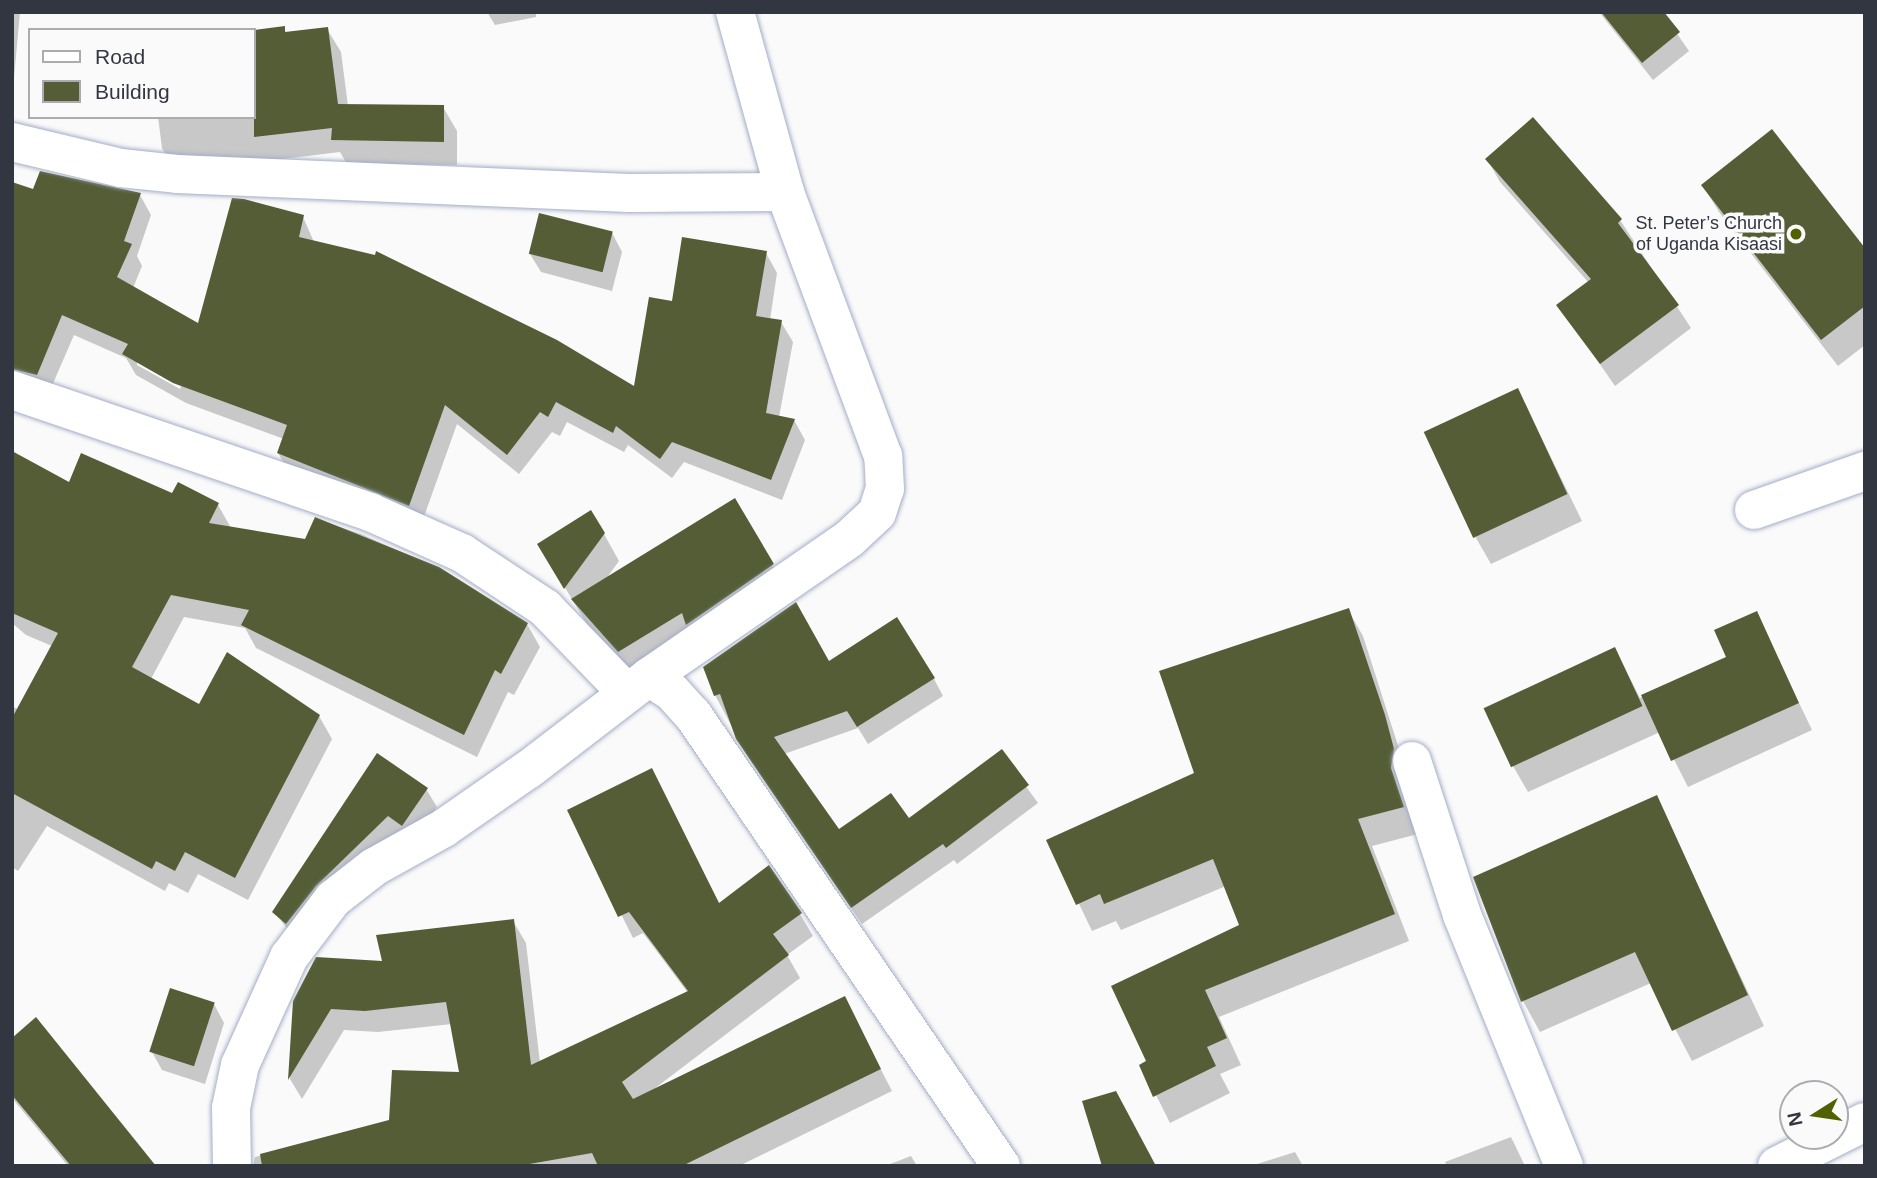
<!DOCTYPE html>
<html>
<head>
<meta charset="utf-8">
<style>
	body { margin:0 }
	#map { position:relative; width:1877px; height:1178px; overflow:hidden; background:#fafafa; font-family:Arial,sans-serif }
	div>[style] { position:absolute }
	.shadow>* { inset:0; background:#0003 }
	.building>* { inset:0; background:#545d35; transform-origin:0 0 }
	.roads { filter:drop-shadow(0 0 2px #a3adc7) drop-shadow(0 0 2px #a3adc7) }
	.minor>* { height:38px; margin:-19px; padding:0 19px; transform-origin:19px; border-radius:19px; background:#fff }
	.dots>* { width:19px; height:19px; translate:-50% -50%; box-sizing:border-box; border:4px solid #fafafa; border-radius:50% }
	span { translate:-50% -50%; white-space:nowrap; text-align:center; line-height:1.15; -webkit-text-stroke:7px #fafafa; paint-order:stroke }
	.poi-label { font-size:18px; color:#323640 }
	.right { translate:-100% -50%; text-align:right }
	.frame { position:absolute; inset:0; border:14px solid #323640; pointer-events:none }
	.legend { position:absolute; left:28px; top:28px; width:228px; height:91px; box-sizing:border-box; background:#fafafa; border:2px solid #aaacb0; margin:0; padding:9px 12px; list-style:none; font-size:21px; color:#323640 }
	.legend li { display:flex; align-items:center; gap:14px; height:35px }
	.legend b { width:35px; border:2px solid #aaacb0 }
	.north { position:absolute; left:1779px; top:1080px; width:70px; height:70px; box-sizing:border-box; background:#fafafa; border:2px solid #aaacb0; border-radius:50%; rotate:258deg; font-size:19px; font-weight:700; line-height:28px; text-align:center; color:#323640 }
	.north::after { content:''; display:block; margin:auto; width:24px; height:32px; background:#506002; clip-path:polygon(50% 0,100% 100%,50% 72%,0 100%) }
</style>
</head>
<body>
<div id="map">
	<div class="shadow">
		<div style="clip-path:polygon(12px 12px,20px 12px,12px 100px)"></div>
		<div style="clip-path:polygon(487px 12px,536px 12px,536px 17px,495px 25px)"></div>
		<div style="clip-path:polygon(1599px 12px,1662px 12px,1689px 51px,1653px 80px)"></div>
		<div style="clip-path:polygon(284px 28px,287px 34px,327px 29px,341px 52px,348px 106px,443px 107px,457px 131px,457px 165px,347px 164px,340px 152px,176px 172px,162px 148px,158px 117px,254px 117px,254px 31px)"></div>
		<div style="clip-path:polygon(1487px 159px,1620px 220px,1691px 328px,1615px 386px,1559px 305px,1589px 283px,1500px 182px)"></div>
		<div style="clip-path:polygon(evenodd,12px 184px,34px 191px,140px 195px,151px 215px,137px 256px,142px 266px,133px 288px,199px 326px,303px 217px,314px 242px,635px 389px,673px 303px,766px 253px,777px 273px,770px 320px,781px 322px,793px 342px,779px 417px,794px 420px,805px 440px,782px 500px,684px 462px,672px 478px,628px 445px,624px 452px,567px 422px,560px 436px,552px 432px,519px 474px,457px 424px,421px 525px,290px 473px,278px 453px,284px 439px,186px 403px,136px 375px,126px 358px,74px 335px,48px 395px,12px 381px,12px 184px,137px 361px,181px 386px,180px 389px,137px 365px,137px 361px)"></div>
		<div style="clip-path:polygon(1703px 186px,1865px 251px,1865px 345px,1838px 366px,1719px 212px)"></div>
		<div style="clip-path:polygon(612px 233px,622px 252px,612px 291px,541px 272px,530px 254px)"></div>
		<div style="clip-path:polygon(1518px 390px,1582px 521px,1491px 564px,1476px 538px)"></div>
		<div style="clip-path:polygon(12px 453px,70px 484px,218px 505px,231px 528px,306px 541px,316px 519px,361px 534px,438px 568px,527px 624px,540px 647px,514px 695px,508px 692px,477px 757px,256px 648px,245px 628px,184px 617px,151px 679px,200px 706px,319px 716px,332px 739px,248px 900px,198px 874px,188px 893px,169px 883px,165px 891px,47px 826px,18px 871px,12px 867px,12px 706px,19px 710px,52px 646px,26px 635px,12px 623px)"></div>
		<div style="clip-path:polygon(734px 500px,788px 592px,635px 678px,588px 626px,555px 571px,604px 534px,619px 561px,606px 579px)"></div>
		<div style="clip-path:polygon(1348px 610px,1363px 636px,1408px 777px,1418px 834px,1372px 846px,1409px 941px,1219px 1017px,1241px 1065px,1220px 1074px,1230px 1093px,1170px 1123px,1141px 1065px,1148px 1062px,1242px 926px,1226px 886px,1121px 930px,1116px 921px,1092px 931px,1049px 841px,1196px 774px)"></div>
		<div style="clip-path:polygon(1756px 613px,1812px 730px,1688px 787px,1660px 732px,1528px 792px,1513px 766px,1615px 649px,1640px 698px,1728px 658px)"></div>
		<div style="clip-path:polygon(829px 663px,934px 679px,943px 696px,868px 744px,858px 728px,784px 754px,839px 831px,909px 821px,1001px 752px,1038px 803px,957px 864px,954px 860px,862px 924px,748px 757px,715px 695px)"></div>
		<div style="clip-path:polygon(377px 756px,426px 789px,437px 807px,413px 843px,297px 941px,274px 912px)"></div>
		<div style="clip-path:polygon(651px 770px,720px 905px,800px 914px,813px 936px,787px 955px,800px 978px,654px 1089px,844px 998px,892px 1091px,739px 1166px,253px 1166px,255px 1157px,391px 1122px,462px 1073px,452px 1024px,378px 1032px,344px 1030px,302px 1099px,290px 1079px,295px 1002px,384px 963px,513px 921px,526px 943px,540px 1063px,688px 993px,643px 933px,633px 938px,569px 810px)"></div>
		<div style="clip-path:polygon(1656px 797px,1764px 1026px,1692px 1061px,1651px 983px,1540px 1032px,1523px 1001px,1475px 878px)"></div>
		<div style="clip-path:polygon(214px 1004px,224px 1023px,205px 1084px,162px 1070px,152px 1052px)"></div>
		<div style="clip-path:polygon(12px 1040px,153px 1166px,68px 1166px,12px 1098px)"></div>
		<div style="clip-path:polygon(1511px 1137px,1525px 1166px,1447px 1166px,1445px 1162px)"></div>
		<div style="clip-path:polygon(1295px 1152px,1303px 1166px,1251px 1166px)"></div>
		<div style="clip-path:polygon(911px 1156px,917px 1166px,885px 1166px)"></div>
	</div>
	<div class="building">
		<div style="clip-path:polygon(1601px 12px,1664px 12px,1680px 32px,1642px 63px)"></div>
		<div style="clip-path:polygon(285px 26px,285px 32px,328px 27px,338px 104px,444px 105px,444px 142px,331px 140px,332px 128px,254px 137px,254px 30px)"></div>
		<div style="clip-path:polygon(1533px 117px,1622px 219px,1618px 223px,1679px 305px,1600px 364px,1556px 305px,1591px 279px,1485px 159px)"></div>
		<div style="clip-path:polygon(1772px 129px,1865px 248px,1865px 306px,1821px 340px,1701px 185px)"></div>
		<div style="clip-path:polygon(40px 171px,141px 193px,124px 241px,132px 244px,117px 277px,198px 323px,232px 198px,244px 199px,304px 215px,299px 237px,375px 255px,376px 251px,557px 340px,634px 386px,649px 297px,672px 301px,682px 237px,767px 251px,756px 316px,782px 320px,766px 413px,795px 419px,771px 480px,672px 442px,660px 459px,616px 426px,613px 433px,556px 402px,548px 417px,540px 412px,507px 455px,445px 405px,409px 506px,277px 453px,287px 425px,173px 383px,122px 354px,128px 344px,62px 315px,37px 375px,12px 369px,12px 182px,33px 189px)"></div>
		<div style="left:539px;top:213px;width:76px;height:42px;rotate:14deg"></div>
		<div style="left:1518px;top:388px;width:117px;height:104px;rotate:65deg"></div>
		<div style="clip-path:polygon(12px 451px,69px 482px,81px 453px,172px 493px,178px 482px,219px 503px,209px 523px,305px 539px,315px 517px,439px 567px,528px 623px,501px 674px,495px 670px,464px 735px,241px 625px,249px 610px,171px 595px,132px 667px,199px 704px,227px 652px,320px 715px,235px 878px,185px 852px,175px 871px,156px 861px,152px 869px,12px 793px,12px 718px,58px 633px,12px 613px)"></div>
		<div style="clip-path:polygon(735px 498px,774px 564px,686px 625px,682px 613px,618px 652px,571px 599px)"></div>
		<div style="clip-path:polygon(591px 510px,605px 533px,564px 589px,537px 544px)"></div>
		<div style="clip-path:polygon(796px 602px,829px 661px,897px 617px,935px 678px,857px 727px,847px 711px,774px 737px,839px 829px,891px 793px,909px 818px,1002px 749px,1029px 785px,946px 848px,943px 844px,851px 908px,736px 739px,720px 694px,714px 696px,703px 667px)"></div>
		<div style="clip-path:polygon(1349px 608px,1385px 715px,1394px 749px,1391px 768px,1404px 807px,1358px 819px,1395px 914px,1205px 990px,1227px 1038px,1207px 1047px,1216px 1066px,1153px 1097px,1139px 1065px,1146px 1061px,1111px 986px,1239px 925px,1213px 859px,1104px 904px,1100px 894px,1076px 905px,1046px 840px,1194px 773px,1159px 671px)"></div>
		<div style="clip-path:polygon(1757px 611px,1799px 703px,1671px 761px,1641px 695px,1726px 657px,1714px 630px)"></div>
		<div style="left:1615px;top:647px;width:65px;height:145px;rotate:65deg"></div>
		<div style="clip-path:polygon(377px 753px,428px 788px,402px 826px,388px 816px,316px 886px,286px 924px,272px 912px)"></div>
		<div style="clip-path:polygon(652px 768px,719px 903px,769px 865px,802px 913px,773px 934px,789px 955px,622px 1082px,633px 1099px,845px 996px,881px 1069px,682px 1166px,598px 1166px,592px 1153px,518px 1166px,262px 1166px,260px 1154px,389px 1120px,392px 1070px,459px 1072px,446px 1002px,365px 1011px,331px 1009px,288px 1080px,293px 1001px,316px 957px,382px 961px,376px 935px,514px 919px,531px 1065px,688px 991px,629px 912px,618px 917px,567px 810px)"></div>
		<div style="clip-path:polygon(1657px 795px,1748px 995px,1672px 1031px,1635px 952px,1521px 1002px,1473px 877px)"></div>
		<div style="left:170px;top:988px;width:47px;height:67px;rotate:18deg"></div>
		<div style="clip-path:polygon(36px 1017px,156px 1166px,71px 1166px,12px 1095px,12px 1038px)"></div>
		<div style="clip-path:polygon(1116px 1091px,1156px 1166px,1102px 1166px,1082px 1101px)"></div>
	</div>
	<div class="roads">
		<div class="minor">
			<div style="left:12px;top:142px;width:112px;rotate:13.4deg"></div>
			<div style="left:121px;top:168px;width:56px;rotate:6.1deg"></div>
			<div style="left:177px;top:174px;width:452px;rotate:2.4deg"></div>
			<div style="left:629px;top:193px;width:156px;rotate:-0.4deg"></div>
			<div style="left:12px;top:390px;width:378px;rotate:18.8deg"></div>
			<div style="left:370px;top:512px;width:101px;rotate:24deg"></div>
			<div style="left:462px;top:553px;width:100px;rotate:33.5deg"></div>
			<div style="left:545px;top:608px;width:118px;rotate:46deg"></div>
			<div style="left:1754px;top:510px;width:118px;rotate:-19.4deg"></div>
			<div style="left:649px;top:677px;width:27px;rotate:33deg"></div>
			<div style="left:672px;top:692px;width:31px;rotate:48deg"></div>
			<div style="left:693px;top:715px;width:546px;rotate:55.67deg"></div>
			<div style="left:1412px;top:761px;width:162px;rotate:72deg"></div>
			<div style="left:1462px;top:915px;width:271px;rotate:67.9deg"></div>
			<div style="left:232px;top:1166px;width:58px;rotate:-91deg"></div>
			<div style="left:231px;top:1108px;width:44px;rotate:-78.2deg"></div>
			<div style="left:240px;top:1065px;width:119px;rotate:-65.6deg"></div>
			<div style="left:289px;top:957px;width:73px;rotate:-52.8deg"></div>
			<div style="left:333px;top:899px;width:52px;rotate:-38deg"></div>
			<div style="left:374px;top:867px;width:80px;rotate:-29.1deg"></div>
			<div style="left:444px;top:828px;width:103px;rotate:-34.8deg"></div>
			<div style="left:529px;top:769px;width:151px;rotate:-37.5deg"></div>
			<div style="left:649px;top:677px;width:243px;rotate:-34.6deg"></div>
			<div style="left:849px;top:539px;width:38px;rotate:-43deg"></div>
			<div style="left:877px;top:513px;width:25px;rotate:-72deg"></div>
			<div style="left:885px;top:489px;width:33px;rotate:-93deg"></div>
			<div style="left:883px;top:456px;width:282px;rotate:-110.4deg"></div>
			<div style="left:785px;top:192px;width:187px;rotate:-105.5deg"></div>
			<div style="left:1777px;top:1166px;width:98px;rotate:-26.6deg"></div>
		</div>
	</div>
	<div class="dots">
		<div style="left:1796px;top:234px;background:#506002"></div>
	</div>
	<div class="poi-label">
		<span class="right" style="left:1782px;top:234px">St. Peter’s Church<br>of Uganda Kisaasi</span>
	</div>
	<div class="frame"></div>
	<ul class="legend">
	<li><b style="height:9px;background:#fff"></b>Road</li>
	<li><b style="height:19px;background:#545d35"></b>Building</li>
	</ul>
	<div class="north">N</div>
</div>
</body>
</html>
